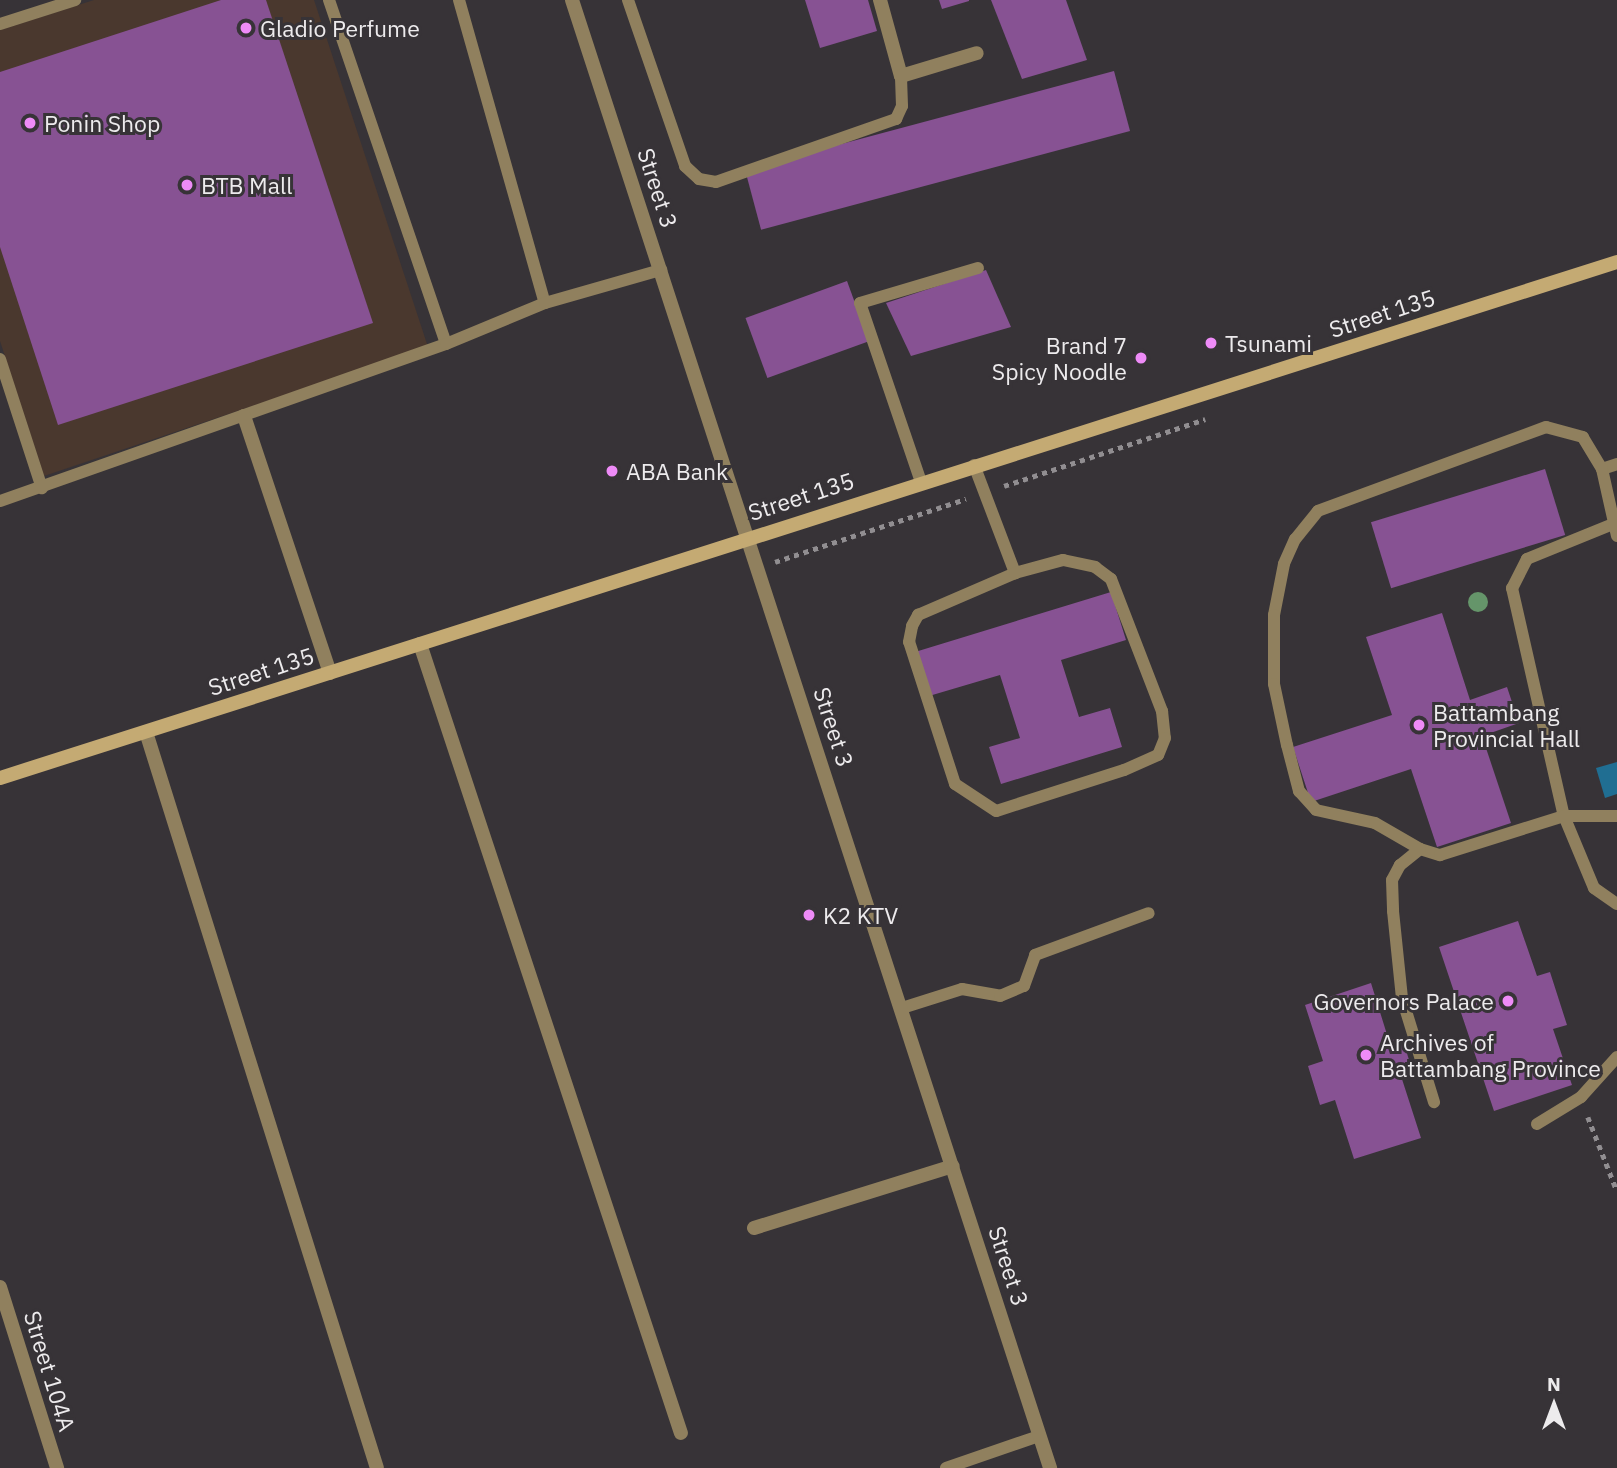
<!DOCTYPE html>
<html>
<head>
<meta charset="utf-8">
<style>
	body { margin:0 }
	#map { position:relative; width:1617px; height:1468px; overflow:hidden; background:#373337; font-family:"IBM Plex Sans",sans-serif }
	div>[style] { position:absolute }
	.commercial>* { inset:0; background:#4a382e }
	.water>* { inset:0; background:#206e92 }
	.building>* { inset:0; background:#875293; transform-origin:0 0 }
	.path>* { height:4.5px; margin-top:-2.25px; transform-origin:0; background:repeating-linear-gradient(90deg,#918e91 0 5px,transparent 0 10px) }
	.service>* { height:12px; margin:-6px; padding:0 6px; transform-origin:6px; border-radius:6px; background:#90805e }
	.minor>* { height:14px; margin:-7px; padding:0 7px; transform-origin:7px; border-radius:7px; background:#90805e }
	.tertiary>* { height:14px; margin:-7px; padding:0 7px; transform-origin:7px; border-radius:7px; background:#90805e }
	.secondary>* { height:14px; margin:-7px; padding:0 7px; transform-origin:7px; border-radius:7px; background:#c4aa73 }
	.trees>* { width:20px; height:20px; margin:-10px; border-radius:50%; background:#65956a }
	.dots>* { width:19px; height:19px; translate:-50% -50%; box-sizing:border-box; border:4px solid #373337; border-radius:50% }
	span { translate:-50% -50%; white-space:nowrap; text-align:center; line-height:1.15; -webkit-text-stroke:6px #373337; paint-order:stroke }
	.poi-label { font-size:23px; color:#edebed }
	.left { translate:0 -50%; text-align:left }
	.right { translate:-100% -50%; text-align:right }
	.street-label { font-size:23px; color:#edebed }
	.north { position:absolute; left:1519px; top:1370px; width:70px; height:70px; -webkit-text-stroke:5px #373337; paint-order:stroke; rotate:0deg; font-size:19px; font-weight:700; line-height:28px; text-align:center; color:#edebed }
	.north::after { content:''; display:block; margin:auto; width:24px; height:32px; background:#edebed; clip-path:polygon(50% 0,100% 100%,50% 72%,0 100%) }
</style>
</head>
<body>
<div id="map">
	<div class="commercial">
		<div style="clip-path:polygon(94px 0,314px 0,428px 347px,44px 476px,0 341px,0 30px)"></div>
	</div>
	<div class="water">
		<div style="clip-path:polygon(1617px 762px,1617px 794px,1605px 798px,1596px 768px)"></div>
	</div>
	<div class="building">
		<div style="clip-path:polygon(221px 0,266px 0,373px 323px,58px 425px,0 247px,0 72px)"></div>
		<div style="clip-path:polygon(805px 0,868px 0,877px 31px,820px 48px)"></div>
		<div style="clip-path:polygon(939px 0,969px 0,969px 1px,942px 9px)"></div>
		<div style="clip-path:polygon(991px 0,1066px 0,1087px 60px,1022px 79px)"></div>
		<div style="left:1114px;top:71px;width:62px;height:382px;rotate:75deg"></div>
		<div style="clip-path:polygon(986px 270px,1011px 327px,911px 356px,886px 303px)"></div>
		<div style="left:847px;top:281px;width:64px;height:108px;rotate:70deg"></div>
		<div style="left:1545px;top:469px;width:69px;height:182px;rotate:73deg"></div>
		<div style="clip-path:polygon(1111px 592px,1126px 640px,1061px 660px,1079px 717px,1110px 708px,1122px 747px,1001px 784px,989px 747px,1020px 738px,1000px 675px,929px 696px,915px 652px)"></div>
		<div style="clip-path:polygon(1442px 613px,1470px 700px,1507px 687px,1519px 723px,1482px 736px,1511px 823px,1437px 847px,1411px 769px,1311px 802px,1293px 747px,1392px 715px,1366px 637px)"></div>
		<div style="clip-path:polygon(1518px 921px,1537px 976px,1550px 972px,1567px 1025px,1553px 1029px,1572px 1085px,1494px 1111px,1439px 947px)"></div>
		<div style="clip-path:polygon(1371px 983px,1389px 1041px,1402px 1037px,1413px 1073px,1401px 1076px,1421px 1138px,1354px 1159px,1335px 1100px,1320px 1105px,1308px 1066px,1323px 1061px,1305px 1005px)"></div>
	</div>
	<div class="path">
		<div style="left:1004px;top:486px;width:212px;rotate:-18.4deg"></div>
		<div style="left:775px;top:562px;width:201px;rotate:-18.3deg"></div>
		<div style="left:1588px;top:1117px;width:79px;rotate:68.6deg"></div>
	</div>
	<div class="service">
		<div style="left:329px;top:0;width:363px;rotate:71.2deg"></div>
		<div style="left:459px;top:0;width:315px;rotate:74.2deg"></div>
		<div style="left:628px;top:0;width:176px;rotate:71deg"></div>
		<div style="left:685px;top:166px;width:19px;rotate:43deg"></div>
		<div style="left:699px;top:179px;width:17px;rotate:10deg"></div>
		<div style="left:716px;top:182px;width:191px;rotate:-19.3deg"></div>
		<div style="left:896px;top:119px;width:14px;rotate:-65deg"></div>
		<div style="left:902px;top:106px;width:30px;rotate:-92deg"></div>
		<div style="left:0;top:24px;width:79px;rotate:-17.7deg"></div>
		<div style="left:0;top:359px;width:136px;rotate:72deg"></div>
		<div style="left:974px;top:465px;width:116px;rotate:69.2deg"></div>
		<div style="left:1602px;top:469px;width:16px;rotate:-18deg"></div>
		<div style="left:921px;top:482px;width:189px;rotate:-108.8deg"></div>
		<div style="left:860px;top:303px;width:123px;rotate:-16.5deg"></div>
		<div style="left:0;top:501px;width:473px;rotate:-19.4deg"></div>
		<div style="left:446px;top:344px;width:107px;rotate:-22.5deg"></div>
		<div style="left:545px;top:303px;width:121px;rotate:-15.9deg"></div>
		<div style="left:1613px;top:524px;width:93px;rotate:157.9deg"></div>
		<div style="left:1527px;top:559px;width:33px;rotate:117deg"></div>
		<div style="left:1512px;top:588px;width:234px;rotate:77.2deg"></div>
		<div style="left:1564px;top:816px;width:78px;rotate:67.4deg"></div>
		<div style="left:1594px;top:888px;width:28px;rotate:35deg"></div>
		<div style="left:1617px;top:536px;width:69px;rotate:-102.6deg"></div>
		<div style="left:1602px;top:469px;width:37px;rotate:-121deg"></div>
		<div style="left:1583px;top:437px;width:38px;rotate:-165deg"></div>
		<div style="left:1546px;top:427px;width:243px;rotate:159.8deg"></div>
		<div style="left:1318px;top:511px;width:36px;rotate:129deg"></div>
		<div style="left:1295px;top:539px;width:27px;rotate:114deg"></div>
		<div style="left:1284px;top:564px;width:52px;rotate:101.1deg"></div>
		<div style="left:1274px;top:615px;width:69px;rotate:90deg"></div>
		<div style="left:1274px;top:684px;width:62px;rotate:78deg"></div>
		<div style="left:1287px;top:745px;width:48px;rotate:75.4deg"></div>
		<div style="left:1299px;top:791px;width:25px;rotate:48deg"></div>
		<div style="left:1316px;top:810px;width:60px;rotate:12.4deg"></div>
		<div style="left:1375px;top:823px;width:52px;rotate:30deg"></div>
		<div style="left:1420px;top:849px;width:21px;rotate:17deg"></div>
		<div style="left:1440px;top:855px;width:130px;rotate:-17.5deg"></div>
		<div style="left:1564px;top:816px;width:53px"></div>
		<div style="left:1063px;top:560px;width:33px;rotate:12deg"></div>
		<div style="left:1095px;top:567px;width:20px;rotate:37deg"></div>
		<div style="left:1111px;top:579px;width:142px;rotate:68.9deg"></div>
		<div style="left:1162px;top:711px;width:27px;rotate:84deg"></div>
		<div style="left:1165px;top:738px;width:18px;rotate:112deg"></div>
		<div style="left:1158px;top:755px;width:37px;rotate:156deg"></div>
		<div style="left:1124px;top:770px;width:134px;rotate:162.2deg"></div>
		<div style="left:996px;top:811px;width:49px;rotate:-146.6deg"></div>
		<div style="left:955px;top:784px;width:149px;rotate:-107.9deg"></div>
		<div style="left:909px;top:642px;width:16px;rotate:-79deg"></div>
		<div style="left:912px;top:626px;width:13px;rotate:-61deg"></div>
		<div style="left:918px;top:615px;width:106px;rotate:-23.4deg"></div>
		<div style="left:1015px;top:573px;width:50px;rotate:-15.2deg"></div>
		<div style="left:1420px;top:849px;width:26px;rotate:141deg"></div>
		<div style="left:1400px;top:865px;width:17px;rotate:118deg"></div>
		<div style="left:1392px;top:880px;width:31px;rotate:88deg"></div>
		<div style="left:1393px;top:911px;width:87px;rotate:84.1deg"></div>
		<div style="left:1402px;top:998px;width:109px;rotate:72.9deg"></div>
		<div style="left:902px;top:1008px;width:63px;rotate:-17.6deg"></div>
		<div style="left:962px;top:989px;width:39px;rotate:10deg"></div>
		<div style="left:1000px;top:996px;width:26px;rotate:-23deg"></div>
		<div style="left:1024px;top:986px;width:33px;rotate:-70deg"></div>
		<div style="left:1035px;top:955px;width:121px;rotate:-20.2deg"></div>
		<div style="left:1537px;top:1124px;width:52px;rotate:-31.5deg"></div>
		<div style="left:1581px;top:1097px;width:54px;rotate:-48deg"></div>
		<div style="left:946px;top:1468px;width:98px;rotate:-19deg"></div>
	</div>
	<div class="minor">
		<div style="left:880px;top:0;width:79px;rotate:74.6deg"></div>
		<div style="left:901px;top:76px;width:79px;rotate:-16.8deg"></div>
		<div style="left:244px;top:416px;width:271px;rotate:71.5deg"></div>
		<div style="left:420px;top:644px;width:831px;rotate:71.7deg"></div>
		<div style="left:146px;top:732px;width:771px;rotate:72.58deg"></div>
		<div style="left:754px;top:1228px;width:208px;rotate:-17.3deg"></div>
		<div style="left:0;top:1287px;width:190px;rotate:72.5deg"></div>
	</div>
	<div class="tertiary">
		<div style="left:572px;top:0;width:1544px;rotate:71.96deg"></div>
	</div>
	<div class="secondary">
		<div style="left:0;top:778px;width:1697px;rotate:-17.7deg"></div>
	</div>
	<div class="trees">
		<div style="left:1478px;top:602px"></div>
	</div>
	<div class="dots">
		<div style="left:246px;top:28px;background:#ee8bf7"></div>
		<div style="left:30px;top:123px;background:#ee8bf7"></div>
		<div style="left:187px;top:185px;background:#ee8bf7"></div>
		<div style="left:1211px;top:343px;background:#ee8bf7"></div>
		<div style="left:1141px;top:358px;background:#ee8bf7"></div>
		<div style="left:612px;top:471px;background:#ee8bf7"></div>
		<div style="left:1419px;top:725px;background:#ee8bf7"></div>
		<div style="left:809px;top:915px;background:#ee8bf7"></div>
		<div style="left:1508px;top:1001px;background:#ee8bf7"></div>
		<div style="left:1366px;top:1055px;background:#ee8bf7"></div>
	</div>
	<div class="poi-label">
		<span class="left" style="left:260px;top:28px">Gladio Perfume</span>
		<span class="left" style="left:44px;top:123px">Ponin Shop</span>
		<span class="left" style="left:201px;top:185px">BTB Mall</span>
		<span class="left" style="left:1225px;top:343px">Tsunami</span>
		<span class="right" style="left:1127px;top:358px">Brand 7<br>Spicy Noodle</span>
		<span class="left" style="left:626px;top:471px">ABA Bank</span>
		<span class="left" style="left:1433px;top:725px">Battambang<br>Provincial Hall</span>
		<span class="left" style="left:823px;top:915px">K2 KTV</span>
		<span class="right" style="left:1494px;top:1001px">Governors Palace</span>
		<span class="left" style="left:1380px;top:1055px">Archives of<br>Battambang Province</span>
	</div>
	<div class="street-label">
		<span style="left:658px;top:188px;rotate:72deg">Street 3</span>
		<span style="left:1382px;top:313px;rotate:-18deg">Street 135</span>
		<span style="left:801px;top:496px;rotate:-18deg">Street 135</span>
		<span style="left:261px;top:671px;rotate:-18deg">Street 135</span>
		<span style="left:834px;top:727px;rotate:72deg">Street 3</span>
		<span style="left:1009px;top:1266px;rotate:72deg">Street 3</span>
		<span style="left:50px;top:1371px;rotate:73deg">Street 104A</span>
	</div>
	<div class="north">N</div>
</div>
</body>
</html>
